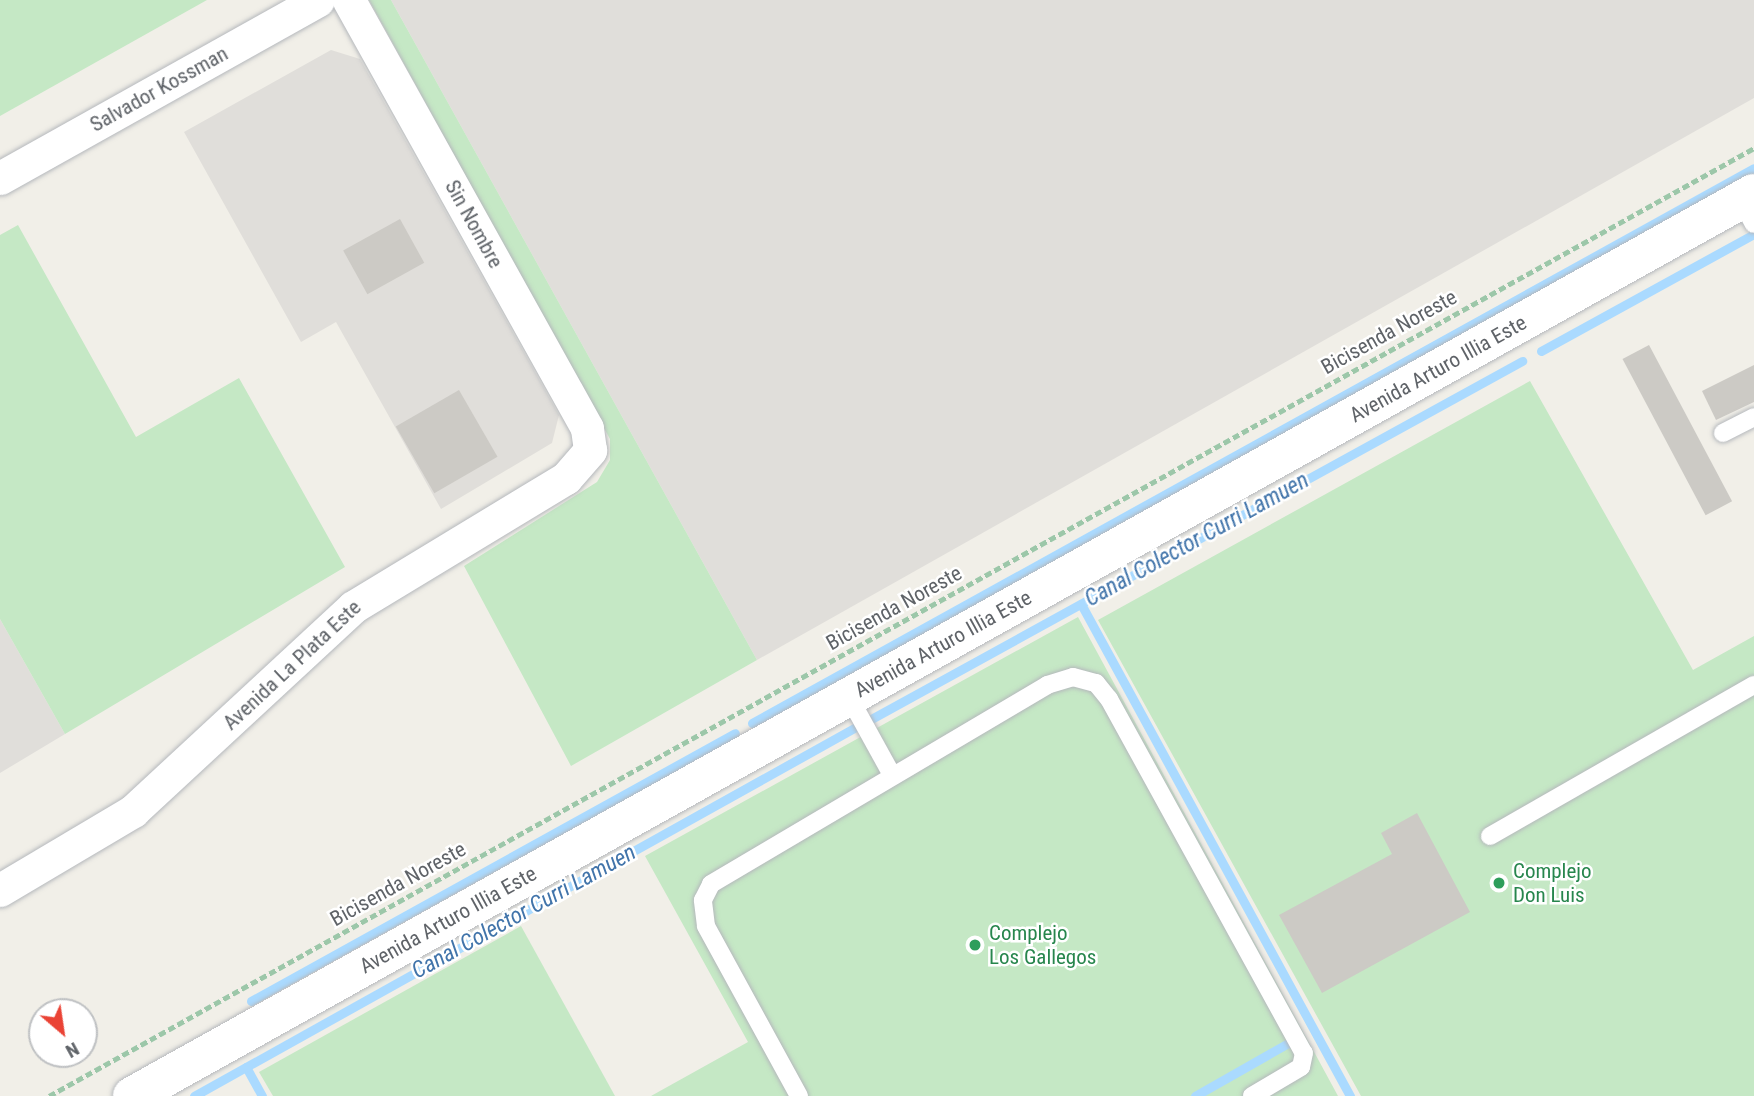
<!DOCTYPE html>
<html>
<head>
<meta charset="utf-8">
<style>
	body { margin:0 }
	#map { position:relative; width:1754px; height:1096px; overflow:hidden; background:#f1efe8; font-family:"Roboto Condensed",sans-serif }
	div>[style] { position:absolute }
	.industrial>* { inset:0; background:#e0deda }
	.green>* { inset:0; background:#c5e8c5 }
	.stream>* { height:9px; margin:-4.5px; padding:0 4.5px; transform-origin:4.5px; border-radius:4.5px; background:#aadaff }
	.building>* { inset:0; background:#cccac5; transform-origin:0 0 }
	.path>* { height:4.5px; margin-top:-2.25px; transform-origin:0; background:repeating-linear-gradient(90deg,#9cc7a9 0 7px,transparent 0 10.5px) }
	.roads { filter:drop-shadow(0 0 2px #b5b8bc) drop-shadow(0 0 2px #b5b8bc) }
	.lane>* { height:18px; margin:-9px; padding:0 9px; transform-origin:9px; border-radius:9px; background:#fff }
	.street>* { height:33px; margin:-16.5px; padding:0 16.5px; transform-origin:16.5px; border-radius:16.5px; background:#fff }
	.secondary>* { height:38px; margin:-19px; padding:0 19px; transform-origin:19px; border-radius:19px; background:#fff }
	.dots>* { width:19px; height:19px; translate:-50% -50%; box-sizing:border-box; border:4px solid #fff; border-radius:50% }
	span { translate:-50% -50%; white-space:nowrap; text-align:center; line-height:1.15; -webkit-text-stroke:5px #fff; paint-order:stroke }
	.street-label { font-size:21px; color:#5f6368 }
	.leisure-label { font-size:21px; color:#27864d }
	.left { translate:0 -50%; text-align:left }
	.water-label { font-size:23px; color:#4174aa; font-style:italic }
	.north { position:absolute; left:28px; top:998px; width:70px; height:70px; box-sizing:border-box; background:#fff; border:2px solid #bfc1c3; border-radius:50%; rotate:151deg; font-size:19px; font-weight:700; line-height:28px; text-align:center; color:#5f6368 }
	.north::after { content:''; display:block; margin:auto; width:24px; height:32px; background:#ea4335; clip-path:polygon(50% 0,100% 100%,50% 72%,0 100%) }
</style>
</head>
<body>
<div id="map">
	<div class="industrial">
		<div style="clip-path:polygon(391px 0,1754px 0,1754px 98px,757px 660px)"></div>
		<div style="clip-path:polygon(331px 50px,360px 59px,559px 415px,552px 443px,441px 509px,336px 322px,301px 342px,184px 132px)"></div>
		<div style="clip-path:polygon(0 619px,65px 734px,0 773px)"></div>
	</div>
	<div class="green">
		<div style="clip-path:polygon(0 0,207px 0,0 116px)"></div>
		<div style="clip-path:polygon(369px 0,391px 0,757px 660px,571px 766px,464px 566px,597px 482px,610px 460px,610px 439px)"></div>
		<div style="clip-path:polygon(18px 225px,136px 437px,239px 378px,345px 567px,65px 734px,0 619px,0 235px)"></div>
		<div style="clip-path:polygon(1530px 381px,1693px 670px,1754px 636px,1754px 1096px,1361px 1096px,1098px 620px)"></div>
		<div style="clip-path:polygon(1078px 617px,1338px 1096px,651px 1096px,748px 1042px,645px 856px)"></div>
		<div style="clip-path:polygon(521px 926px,615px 1096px,273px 1096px,259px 1072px)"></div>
	</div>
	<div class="stream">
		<div style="left:1541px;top:351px;width:239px;rotate:-28.8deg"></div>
		<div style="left:1081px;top:604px;width:561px;rotate:61.33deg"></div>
		<div style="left:873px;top:718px;width:741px;rotate:-28.81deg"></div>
		<div style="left:752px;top:723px;width:1145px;rotate:-28.98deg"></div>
		<div style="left:251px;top:1001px;width:553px;rotate:-28.97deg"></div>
		<div style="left:246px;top:1067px;width:33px;rotate:61deg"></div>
		<div style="left:194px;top:1096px;width:756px;rotate:-29.14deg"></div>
		<div style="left:1195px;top:1096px;width:112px;rotate:-29.6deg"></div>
	</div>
	<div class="building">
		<div style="left:400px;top:219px;width:50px;height:65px;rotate:61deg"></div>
		<div style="left:1649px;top:345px;width:177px;height:30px;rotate:62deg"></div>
		<div style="clip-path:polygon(1754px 365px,1754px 402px,1716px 420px,1702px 391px)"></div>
		<div style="left:459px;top:390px;width:77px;height:73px;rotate:60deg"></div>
		<div style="clip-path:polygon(1417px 813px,1470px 912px,1322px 993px,1279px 915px,1392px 854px,1381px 833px)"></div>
	</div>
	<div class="path">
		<div style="left:49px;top:1096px;width:1951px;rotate:-29.07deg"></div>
	</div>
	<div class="roads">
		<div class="lane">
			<div style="left:1741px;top:200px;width:27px;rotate:62deg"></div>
			<div style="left:1723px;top:433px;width:35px;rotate:-27deg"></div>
			<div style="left:849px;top:697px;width:89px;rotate:61.1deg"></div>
			<div style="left:1490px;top:836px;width:304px;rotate:-29.8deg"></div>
			<div style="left:799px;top:1096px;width:194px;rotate:-118.7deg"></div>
			<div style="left:706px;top:926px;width:26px;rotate:-97deg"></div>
			<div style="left:703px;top:900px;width:18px;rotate:-63deg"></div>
			<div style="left:711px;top:884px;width:391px;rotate:-30.6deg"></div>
			<div style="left:1047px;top:685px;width:27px;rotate:-17deg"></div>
			<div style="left:1073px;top:677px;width:24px;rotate:15deg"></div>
			<div style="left:1096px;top:683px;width:21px;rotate:51deg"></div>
			<div style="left:1109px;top:699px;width:404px;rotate:61.2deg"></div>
			<div style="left:1304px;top:1053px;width:14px;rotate:102deg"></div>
			<div style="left:1301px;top:1067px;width:57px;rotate:149.4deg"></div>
		</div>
		<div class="street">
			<div style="left:0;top:178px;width:364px;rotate:-29.2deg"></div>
			<div style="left:0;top:890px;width:155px;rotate:-30.7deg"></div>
			<div style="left:133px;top:811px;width:300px;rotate:-42.8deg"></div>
			<div style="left:353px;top:607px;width:249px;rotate:-31.2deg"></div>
			<div style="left:566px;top:478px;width:37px;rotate:-49deg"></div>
			<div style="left:590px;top:450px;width:22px;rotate:-98deg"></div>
			<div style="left:587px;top:428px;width:490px;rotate:-119.1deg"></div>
		</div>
		<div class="secondary">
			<div style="left:132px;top:1096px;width:1856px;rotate:-29.11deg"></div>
		</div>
	</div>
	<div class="dots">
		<div style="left:1499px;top:883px;background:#2e9e5b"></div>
		<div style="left:975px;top:945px;background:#2e9e5b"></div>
	</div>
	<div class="street-label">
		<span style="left:159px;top:89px;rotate:-29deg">Salvador Kossman</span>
		<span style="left:474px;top:224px;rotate:61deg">Sin Nombre</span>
		<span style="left:1389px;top:332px;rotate:-29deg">Bicisenda Noreste</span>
		<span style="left:1438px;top:369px;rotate:-29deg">Avenida Arturo Illia Este</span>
		<span style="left:894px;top:608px;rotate:-29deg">Bicisenda Noreste</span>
		<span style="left:943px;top:644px;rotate:-29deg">Avenida Arturo Illia Este</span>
		<span style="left:292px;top:665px;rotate:-43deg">Avenida La Plata Este</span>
		<span style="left:398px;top:884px;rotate:-29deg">Bicisenda Noreste</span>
		<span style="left:448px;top:920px;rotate:-29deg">Avenida Arturo Illia Este</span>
	</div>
	<div class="leisure-label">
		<span class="left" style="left:1513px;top:883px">Complejo<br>Don Luis</span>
		<span class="left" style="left:989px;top:945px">Complejo<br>Los Gallegos</span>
	</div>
	<div class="water-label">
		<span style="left:1197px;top:540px;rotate:-29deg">Canal Colector Curri Lamuen</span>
		<span style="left:524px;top:912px;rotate:-29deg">Canal Colector Curri Lamuen</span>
	</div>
	<div class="north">N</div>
</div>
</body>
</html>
